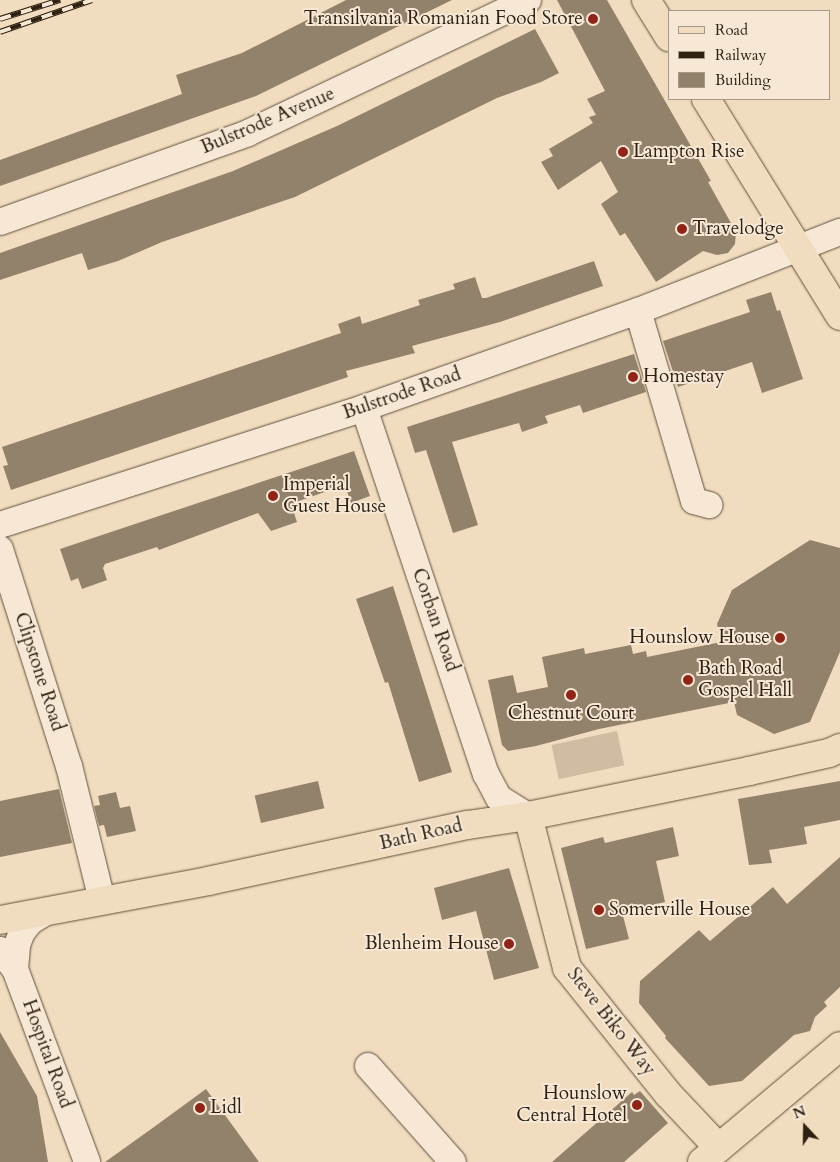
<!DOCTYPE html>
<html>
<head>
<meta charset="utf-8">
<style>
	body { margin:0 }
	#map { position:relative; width:840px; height:1162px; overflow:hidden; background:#f1dcbf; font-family:Cardo,serif }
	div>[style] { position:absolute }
	.green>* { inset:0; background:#d0bca1; transform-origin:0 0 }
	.building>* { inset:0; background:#93826b; transform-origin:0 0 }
	.roads { filter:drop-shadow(0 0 1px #5f503c) drop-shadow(0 0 1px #5f503c) }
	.minor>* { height:26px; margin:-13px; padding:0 13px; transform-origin:13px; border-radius:13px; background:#f6e8d5 }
	.major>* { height:28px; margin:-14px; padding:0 14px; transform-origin:14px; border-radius:14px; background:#f1dcbf }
	.rail>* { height:5.5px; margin-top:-2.75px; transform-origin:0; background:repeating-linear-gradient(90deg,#f6e8d5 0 11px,#2e2111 0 22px); box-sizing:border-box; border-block:1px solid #2e2111 }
	.dots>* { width:14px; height:14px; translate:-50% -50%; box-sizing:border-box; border:2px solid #f6e8d5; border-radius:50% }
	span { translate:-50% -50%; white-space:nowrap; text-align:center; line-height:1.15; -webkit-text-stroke:4px #f6e8d5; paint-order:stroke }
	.poi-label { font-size:19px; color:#2e2111 }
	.right { translate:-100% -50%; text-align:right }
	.left { translate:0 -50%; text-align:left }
	.street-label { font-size:19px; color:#2e2111 }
	.legend { position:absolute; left:668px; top:10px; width:162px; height:90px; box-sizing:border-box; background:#f6e8d5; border:1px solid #a69887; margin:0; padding:6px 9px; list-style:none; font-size:15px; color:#2e2111 }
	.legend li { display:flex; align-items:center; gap:10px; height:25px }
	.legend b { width:25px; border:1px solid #a69887 }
	.north { position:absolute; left:780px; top:1102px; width:50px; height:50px; -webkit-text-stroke:4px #f6e8d5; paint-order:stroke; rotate:339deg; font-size:14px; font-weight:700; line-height:20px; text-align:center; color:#2e2111 }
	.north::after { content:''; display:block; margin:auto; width:18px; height:22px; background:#2e2111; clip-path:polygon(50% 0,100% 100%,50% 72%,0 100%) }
</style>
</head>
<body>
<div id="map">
	<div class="green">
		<div style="left:617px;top:731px;width:35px;height:67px;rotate:78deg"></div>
	</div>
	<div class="building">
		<div style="clip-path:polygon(346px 0,452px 0,256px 96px,0 186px,0 160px,182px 94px,176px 75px,242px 53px)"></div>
		<div style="clip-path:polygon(557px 0,607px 0,711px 181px,708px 182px,736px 232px,735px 244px,728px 253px,717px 255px,703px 251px,656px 282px,625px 233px,620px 236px,601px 204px,618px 192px,601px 161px,558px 190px,541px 162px,553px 156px,549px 149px,593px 123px,589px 117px,596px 115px,587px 99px,605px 91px)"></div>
		<div style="clip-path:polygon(535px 29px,559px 73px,541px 82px,497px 98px,295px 197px,162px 242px,118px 261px,88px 270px,82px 253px,0 280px,0 253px,233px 171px,337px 126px)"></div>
		<div style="clip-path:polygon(594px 261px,603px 286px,500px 322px,412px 346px,415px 353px,346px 371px,348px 377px,11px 490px,3px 466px,8px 465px,2px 447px,341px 333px,338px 324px,360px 316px,362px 324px,420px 305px,418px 300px,455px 289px,453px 284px,475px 277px,482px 298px,486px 298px)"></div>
		<div style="clip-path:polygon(771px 292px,777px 311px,780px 310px,803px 379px,762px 393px,752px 362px,678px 387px,663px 341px,750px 312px,746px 300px)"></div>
		<div style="clip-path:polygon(634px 354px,646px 392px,583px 413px,580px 405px,545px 416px,548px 423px,522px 432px,519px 423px,452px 442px,478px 525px,453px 533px,426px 450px,415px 453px,407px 427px)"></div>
		<div style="clip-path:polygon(354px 451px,370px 496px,351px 503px,345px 485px,296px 502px,297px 506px,292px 507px,297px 522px,271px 531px,258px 513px,159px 550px,157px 547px,105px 564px,103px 568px,107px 580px,82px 589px,78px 578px,71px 581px,60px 549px)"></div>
		<div style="clip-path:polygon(810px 540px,840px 548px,840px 652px,810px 722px,774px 734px,737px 715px,734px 702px,599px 729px,536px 746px,508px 751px,502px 745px,488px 680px,513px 675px,517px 693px,548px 687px,542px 657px,584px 648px,585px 654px,631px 645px,633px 654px,646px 651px,647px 657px,721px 642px,717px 624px,732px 590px)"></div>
		<div style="clip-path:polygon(393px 586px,452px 772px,419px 782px,388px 682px,385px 683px,356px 599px)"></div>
		<div style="left:318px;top:781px;width:28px;height:65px;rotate:77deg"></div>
		<div style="clip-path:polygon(840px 781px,840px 820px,804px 827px,807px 844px,769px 850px,772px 863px,749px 865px,738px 799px)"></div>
		<div style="clip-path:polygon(59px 789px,72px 843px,0 857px,0 801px)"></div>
		<div style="clip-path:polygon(116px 792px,120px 808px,130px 806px,136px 831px,107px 837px,104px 825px,99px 826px,94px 806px,100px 805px,98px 796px)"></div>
		<div style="clip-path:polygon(673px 827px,679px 856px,656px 861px,665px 902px,622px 912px,629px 939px,586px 949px,561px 848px,603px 837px,605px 843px)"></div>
		<div style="clip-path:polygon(840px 857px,840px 987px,824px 1002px,827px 1006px,815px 1017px,810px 1031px,794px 1035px,742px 1081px,709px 1086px,665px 1038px,666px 1036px,639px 1003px,640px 981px,699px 930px,710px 941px,773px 887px,787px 904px)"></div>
		<div style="clip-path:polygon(509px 868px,539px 968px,494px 980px,476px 911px,442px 920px,434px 888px)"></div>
		<div style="clip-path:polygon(0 1032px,37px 1096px,48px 1162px,0 1162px)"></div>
		<div style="clip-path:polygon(206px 1089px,259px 1162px,105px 1162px,154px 1127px)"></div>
		<div style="clip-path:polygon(640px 1091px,668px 1123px,624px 1162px,552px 1162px,632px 1092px,634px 1095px)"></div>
	</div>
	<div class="roads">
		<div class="minor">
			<div style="left:0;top:222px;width:263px;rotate:-19.7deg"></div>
			<div style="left:248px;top:133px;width:310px;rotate:-25.4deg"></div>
			<div style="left:638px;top:311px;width:198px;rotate:73.6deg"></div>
			<div style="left:694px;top:501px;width:16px;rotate:15deg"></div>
			<div style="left:364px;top:408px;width:386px;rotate:71.6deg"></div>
			<div style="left:486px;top:774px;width:27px;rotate:62deg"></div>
			<div style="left:499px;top:798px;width:34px;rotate:32deg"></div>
			<div style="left:0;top:525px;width:382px;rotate:-17.8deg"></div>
			<div style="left:364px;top:408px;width:291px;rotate:-19.5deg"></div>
			<div style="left:638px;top:311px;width:217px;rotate:-21.4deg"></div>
			<div style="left:0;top:549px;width:228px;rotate:72.4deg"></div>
			<div style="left:69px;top:766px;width:138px;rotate:76.2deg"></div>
			<div style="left:0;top:950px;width:24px;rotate:52deg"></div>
			<div style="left:15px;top:969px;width:206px;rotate:69.5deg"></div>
			<div style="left:15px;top:969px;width:24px;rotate:-85deg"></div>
			<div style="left:17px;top:945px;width:14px;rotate:-69deg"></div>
			<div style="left:22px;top:932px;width:14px;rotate:-51deg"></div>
			<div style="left:31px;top:921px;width:17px;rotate:-31deg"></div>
			<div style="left:368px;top:1066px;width:128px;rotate:48.5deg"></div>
		</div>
		<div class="major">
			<div style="left:646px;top:0;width:44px;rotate:58.1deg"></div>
			<div style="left:706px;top:99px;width:255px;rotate:58.3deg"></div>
			<div style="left:528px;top:816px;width:157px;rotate:75.6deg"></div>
			<div style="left:567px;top:968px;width:161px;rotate:51.3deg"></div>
			<div style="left:668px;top:1094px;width:74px;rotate:46.6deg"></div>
			<div style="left:0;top:920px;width:212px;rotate:-10.6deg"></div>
			<div style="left:208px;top:881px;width:266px;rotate:-12.2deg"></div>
			<div style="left:468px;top:825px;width:61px;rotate:-8.5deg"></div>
			<div style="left:528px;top:816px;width:226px;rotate:-11.5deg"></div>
			<div style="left:749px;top:771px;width:82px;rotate:-12.7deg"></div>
			<div style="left:829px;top:753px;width:12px;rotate:-24deg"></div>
			<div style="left:702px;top:1162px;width:180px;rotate:-40deg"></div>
		</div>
	</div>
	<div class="rail">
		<div style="left:0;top:19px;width:63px;rotate:-17.6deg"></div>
		<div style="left:0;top:32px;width:97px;rotate:-19.2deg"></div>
	</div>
	<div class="dots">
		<div style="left:593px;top:19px;background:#8f2418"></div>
		<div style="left:623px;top:152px;background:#8f2418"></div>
		<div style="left:682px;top:229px;background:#8f2418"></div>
		<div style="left:633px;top:377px;background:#8f2418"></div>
		<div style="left:273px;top:496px;background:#8f2418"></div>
		<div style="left:780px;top:638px;background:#8f2418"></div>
		<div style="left:688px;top:680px;background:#8f2418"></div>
		<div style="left:571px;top:695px;background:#8f2418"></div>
		<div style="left:599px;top:910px;background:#8f2418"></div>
		<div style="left:509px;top:944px;background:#8f2418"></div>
		<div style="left:637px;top:1105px;background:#8f2418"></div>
		<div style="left:200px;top:1108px;background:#8f2418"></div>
	</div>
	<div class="poi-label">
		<span class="right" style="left:583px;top:19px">Transilvania Romanian Food Store</span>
		<span class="left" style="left:633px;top:152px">Lampton Rise</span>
		<span class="left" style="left:692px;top:229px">Travelodge</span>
		<span class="left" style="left:643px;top:377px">Homestay</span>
		<span class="left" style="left:283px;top:496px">Imperial<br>Guest House</span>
		<span class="right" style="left:770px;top:638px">Hounslow House</span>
		<span class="left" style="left:698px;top:680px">Bath Road<br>Gospel Hall</span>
		<span style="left:571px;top:714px">Chestnut Court</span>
		<span class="left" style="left:609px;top:910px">Somerville House</span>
		<span class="right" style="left:499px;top:944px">Blenheim House</span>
		<span class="right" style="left:627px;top:1105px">Hounslow<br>Central Hotel</span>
		<span class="left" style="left:210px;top:1108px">Lidl</span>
	</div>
	<div class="street-label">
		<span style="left:268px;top:121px;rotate:-23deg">Bulstrode Avenue</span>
		<span style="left:402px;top:394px;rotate:-19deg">Bulstrode Road</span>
		<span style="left:435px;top:620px;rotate:71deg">Corban Road</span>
		<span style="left:39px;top:672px;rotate:72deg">Clipstone Road</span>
		<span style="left:421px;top:835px;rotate:-13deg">Bath Road</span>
		<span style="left:611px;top:1022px;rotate:52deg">Steve Biko Way</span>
		<span style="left:47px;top:1054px;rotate:70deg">Hospital Road</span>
	</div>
	<ul class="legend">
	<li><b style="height:6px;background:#f1dcbf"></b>Road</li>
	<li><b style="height:6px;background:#2e2111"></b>Railway</li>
	<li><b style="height:14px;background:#93826b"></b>Building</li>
	</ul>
	<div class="north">N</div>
</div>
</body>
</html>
